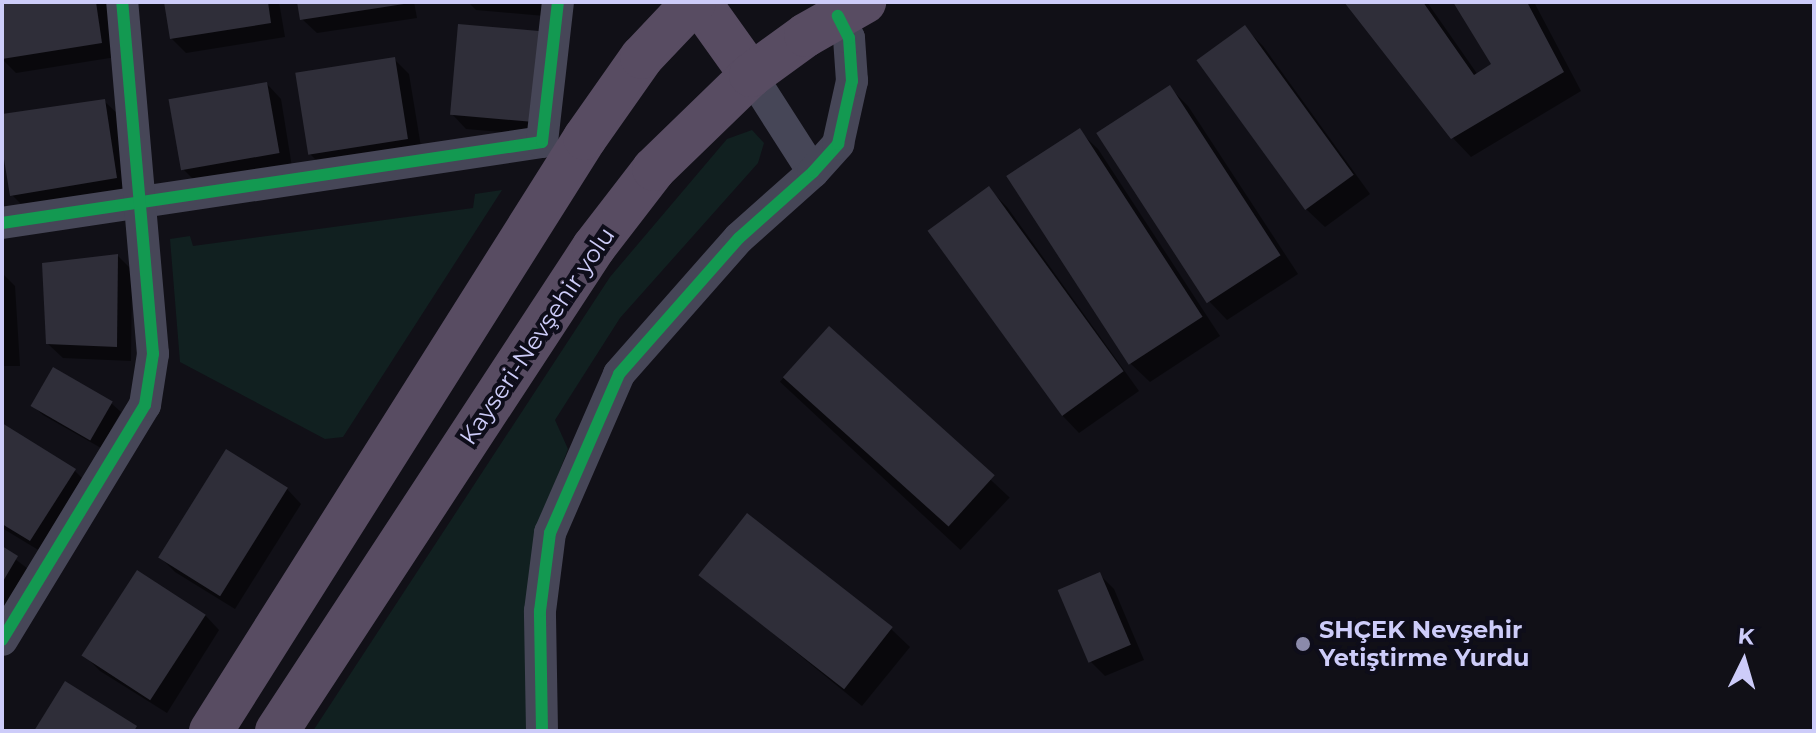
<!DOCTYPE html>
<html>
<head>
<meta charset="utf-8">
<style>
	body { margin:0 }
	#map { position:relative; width:1816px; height:733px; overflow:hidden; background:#111017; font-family:Montserrat,sans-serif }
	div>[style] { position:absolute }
	.green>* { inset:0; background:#112020 }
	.shadow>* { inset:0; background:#0007; transform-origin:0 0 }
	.building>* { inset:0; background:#2f2e39; transform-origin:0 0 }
	.minor>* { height:32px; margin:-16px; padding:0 16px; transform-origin:16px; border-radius:16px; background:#464657 }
	.trunk>* { height:44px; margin:-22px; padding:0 22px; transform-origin:22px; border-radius:22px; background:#584c62 }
	.cycleway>* { height:12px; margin:-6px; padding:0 6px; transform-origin:6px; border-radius:6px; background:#139951 }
	.dots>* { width:22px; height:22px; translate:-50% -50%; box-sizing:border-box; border:4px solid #0e0d1a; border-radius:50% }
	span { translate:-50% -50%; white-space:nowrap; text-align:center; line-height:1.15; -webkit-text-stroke:8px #0e0d1a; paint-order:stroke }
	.street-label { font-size:24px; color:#cdccf9 }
	.poi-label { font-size:24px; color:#cdccf9; font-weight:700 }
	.left { translate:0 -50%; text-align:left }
	.frame { position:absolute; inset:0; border:4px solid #cdccf9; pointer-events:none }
	.north { position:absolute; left:1704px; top:621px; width:80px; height:80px; -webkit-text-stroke:6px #0e0d1a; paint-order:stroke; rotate:5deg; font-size:22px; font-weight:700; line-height:32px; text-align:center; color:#cdccf9 }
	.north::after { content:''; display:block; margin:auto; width:28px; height:36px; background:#cdccf9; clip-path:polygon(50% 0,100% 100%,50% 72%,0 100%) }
</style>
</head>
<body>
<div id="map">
	<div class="green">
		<div style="clip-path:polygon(752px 130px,764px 143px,758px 163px,620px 318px,555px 420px,568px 449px,540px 521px,526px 603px,526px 731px,313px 731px,610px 277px,727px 139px)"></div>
		<div style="clip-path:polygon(502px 190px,343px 437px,325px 439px,180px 362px,170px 239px,190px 236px,193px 246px,473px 208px,475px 194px)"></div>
	</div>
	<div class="shadow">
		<div style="clip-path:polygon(2px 2px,107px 2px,116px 57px,16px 73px,2px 59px)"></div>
		<div style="clip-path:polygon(166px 2px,279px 2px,285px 37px,186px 53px,171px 38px)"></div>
		<div style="clip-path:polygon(299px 2px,414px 2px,417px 18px,317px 33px,302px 19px)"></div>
		<div style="clip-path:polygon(468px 2px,557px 2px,556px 17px,476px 10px)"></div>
		<div style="clip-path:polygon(1347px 2px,1427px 2px,1478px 75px,1494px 65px,1455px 2px,1534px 2px,1581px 91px,1471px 157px,1453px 138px)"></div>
		<div style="clip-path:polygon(460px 26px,548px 136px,466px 129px,452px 114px)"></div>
		<div style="clip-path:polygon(1245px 28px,1263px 46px,1370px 194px,1325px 227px,1306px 209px)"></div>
		<div style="clip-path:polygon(394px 59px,409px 74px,422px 153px,324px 168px,310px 154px)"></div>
		<div style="clip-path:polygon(267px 84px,281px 99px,292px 167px,196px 182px,182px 168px)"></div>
		<div style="clip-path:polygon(1170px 88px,1188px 106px,1298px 274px,1227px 320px,1209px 301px)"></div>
		<div style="clip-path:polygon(104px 101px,119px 115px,131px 192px,26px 209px,12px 195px,2px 116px)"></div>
		<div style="clip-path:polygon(1079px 131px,1098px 149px,1220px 336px,1150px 382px,1131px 364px)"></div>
		<div style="clip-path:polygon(989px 189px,1007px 207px,1139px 391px,1079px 433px,1061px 414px)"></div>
		<div style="clip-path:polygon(118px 256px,132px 270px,131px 361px,63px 358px,48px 344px)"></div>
		<div style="clip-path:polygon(2px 273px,15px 286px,20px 366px,2px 366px)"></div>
		<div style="left:829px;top:329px;width:247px;height:72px;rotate:43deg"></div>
		<div style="clip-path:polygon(111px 403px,121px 412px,101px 448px,43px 415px,33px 406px)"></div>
		<div style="clip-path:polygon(2px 426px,74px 470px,89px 485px,45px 554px,2px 528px)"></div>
		<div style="clip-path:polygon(287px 489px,301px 504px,235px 609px,175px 572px,160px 557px)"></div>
		<div style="clip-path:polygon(2px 549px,32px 572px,2px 621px)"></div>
		<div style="clip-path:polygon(700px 574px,891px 629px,910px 647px,862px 706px)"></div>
		<div style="clip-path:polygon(1100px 575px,1114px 589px,1144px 660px,1105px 676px,1091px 662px)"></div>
		<div style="clip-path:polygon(205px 615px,219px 630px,167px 713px,100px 671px,85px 656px)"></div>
	</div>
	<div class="building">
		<div style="clip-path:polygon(2px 2px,96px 2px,102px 43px,2px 59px)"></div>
		<div style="clip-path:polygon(164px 2px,268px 2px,271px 23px,170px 39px)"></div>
		<div style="clip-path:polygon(297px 2px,404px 2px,404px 4px,300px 20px)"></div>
		<div style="clip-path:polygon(1344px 2px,1423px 2px,1474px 75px,1491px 64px,1453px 2px,1527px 2px,1564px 72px,1451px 139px)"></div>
		<div style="left:458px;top:24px;width:84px;height:91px;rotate:5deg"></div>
		<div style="left:1245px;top:25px;width:185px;height:60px;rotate:54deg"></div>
		<div style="left:395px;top:57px;width:83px;height:101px;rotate:81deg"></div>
		<div style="left:267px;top:82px;width:72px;height:100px;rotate:80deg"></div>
		<div style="left:1170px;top:85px;width:203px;height:88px;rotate:57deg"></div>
		<div style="clip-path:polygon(105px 99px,117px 178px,10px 196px,2px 147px,2px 114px)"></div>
		<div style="left:1080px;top:128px;width:225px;height:88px;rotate:57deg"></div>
		<div style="left:989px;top:186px;width:229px;height:76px;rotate:54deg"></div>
		<div style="clip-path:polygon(118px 254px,117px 347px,46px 344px,42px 263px)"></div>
		<div style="left:829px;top:326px;width:223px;height:69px;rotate:42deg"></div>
		<div style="left:53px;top:367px;width:69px;height:45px;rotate:30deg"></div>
		<div style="clip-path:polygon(2px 423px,76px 469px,30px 541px,2px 524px)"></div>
		<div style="left:226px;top:449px;width:73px;height:128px;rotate:32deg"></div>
		<div style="left:747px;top:513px;width:185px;height:79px;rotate:38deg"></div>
		<div style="clip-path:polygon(2px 546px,18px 556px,2px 583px)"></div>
		<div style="left:137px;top:570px;width:82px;height:102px;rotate:33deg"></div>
		<div style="left:1100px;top:572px;width:79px;height:46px;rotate:67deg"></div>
		<div style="clip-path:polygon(65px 681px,137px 726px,134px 731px,34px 731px)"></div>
	</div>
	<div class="minor">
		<div style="left:751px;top:75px;width:115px;rotate:57.4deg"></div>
		<div style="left:2px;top:223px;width:546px;rotate:-8.53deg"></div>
		<div style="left:542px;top:142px;width:141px;rotate:-83.5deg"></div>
		<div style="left:2px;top:640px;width:275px;rotate:-58.7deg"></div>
		<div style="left:145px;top:405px;width:52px;rotate:-81.1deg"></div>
		<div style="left:153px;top:354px;width:353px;rotate:-95deg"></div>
		<div style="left:542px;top:731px;width:120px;rotate:-91deg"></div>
		<div style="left:540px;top:611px;width:79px;rotate:-82.7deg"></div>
		<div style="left:550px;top:533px;width:173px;rotate:-66.5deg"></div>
		<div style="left:619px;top:374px;width:181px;rotate:-48.6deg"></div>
		<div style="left:739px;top:238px;width:99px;rotate:-41.7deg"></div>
		<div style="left:813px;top:172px;width:38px;rotate:-48deg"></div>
		<div style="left:838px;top:144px;width:65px;rotate:-77.5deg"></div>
		<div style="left:852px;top:81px;width:43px;rotate:-94deg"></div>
		<div style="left:849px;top:38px;width:25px;rotate:-117deg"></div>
	</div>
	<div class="trunk">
		<div style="left:699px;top:2px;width:90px;rotate:54.5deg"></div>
		<div style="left:211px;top:731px;width:701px;rotate:-57.76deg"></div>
		<div style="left:585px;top:138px;width:99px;rotate:-54.9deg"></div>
		<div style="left:642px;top:57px;width:76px;rotate:-46.6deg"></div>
		<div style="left:277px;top:731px;width:579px;rotate:-56.78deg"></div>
		<div style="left:594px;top:247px;width:98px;rotate:-52.4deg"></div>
		<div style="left:654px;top:169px;width:135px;rotate:-44.1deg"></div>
		<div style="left:751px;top:75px;width:68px;rotate:-36deg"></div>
		<div style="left:806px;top:35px;width:67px;rotate:-29.6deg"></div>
	</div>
	<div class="cycleway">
		<div style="left:2px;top:223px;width:546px;rotate:-8.53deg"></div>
		<div style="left:542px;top:142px;width:141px;rotate:-83.5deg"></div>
		<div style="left:2px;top:640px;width:275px;rotate:-58.7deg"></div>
		<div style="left:145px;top:405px;width:52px;rotate:-81.1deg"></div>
		<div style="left:153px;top:354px;width:353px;rotate:-95deg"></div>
		<div style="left:542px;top:731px;width:120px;rotate:-91deg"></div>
		<div style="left:540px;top:611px;width:79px;rotate:-82.7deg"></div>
		<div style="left:550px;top:533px;width:173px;rotate:-66.5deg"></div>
		<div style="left:619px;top:374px;width:181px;rotate:-48.6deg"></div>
		<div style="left:739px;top:238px;width:99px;rotate:-41.7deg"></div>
		<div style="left:813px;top:172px;width:38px;rotate:-48deg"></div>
		<div style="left:838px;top:144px;width:65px;rotate:-77.5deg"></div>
		<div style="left:852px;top:81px;width:43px;rotate:-94deg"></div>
		<div style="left:849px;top:38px;width:25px;rotate:-117deg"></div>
	</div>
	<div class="dots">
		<div style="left:1303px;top:644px;background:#8b8aaa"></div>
	</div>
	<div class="street-label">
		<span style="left:537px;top:336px;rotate:-56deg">Kayseri-Nevşehir yolu</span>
	</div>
	<div class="poi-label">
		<span class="left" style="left:1319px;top:644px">SHÇEK Nevşehir<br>Yetiştirme Yurdu</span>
	</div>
	<div class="frame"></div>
	<div class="north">K</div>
</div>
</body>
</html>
